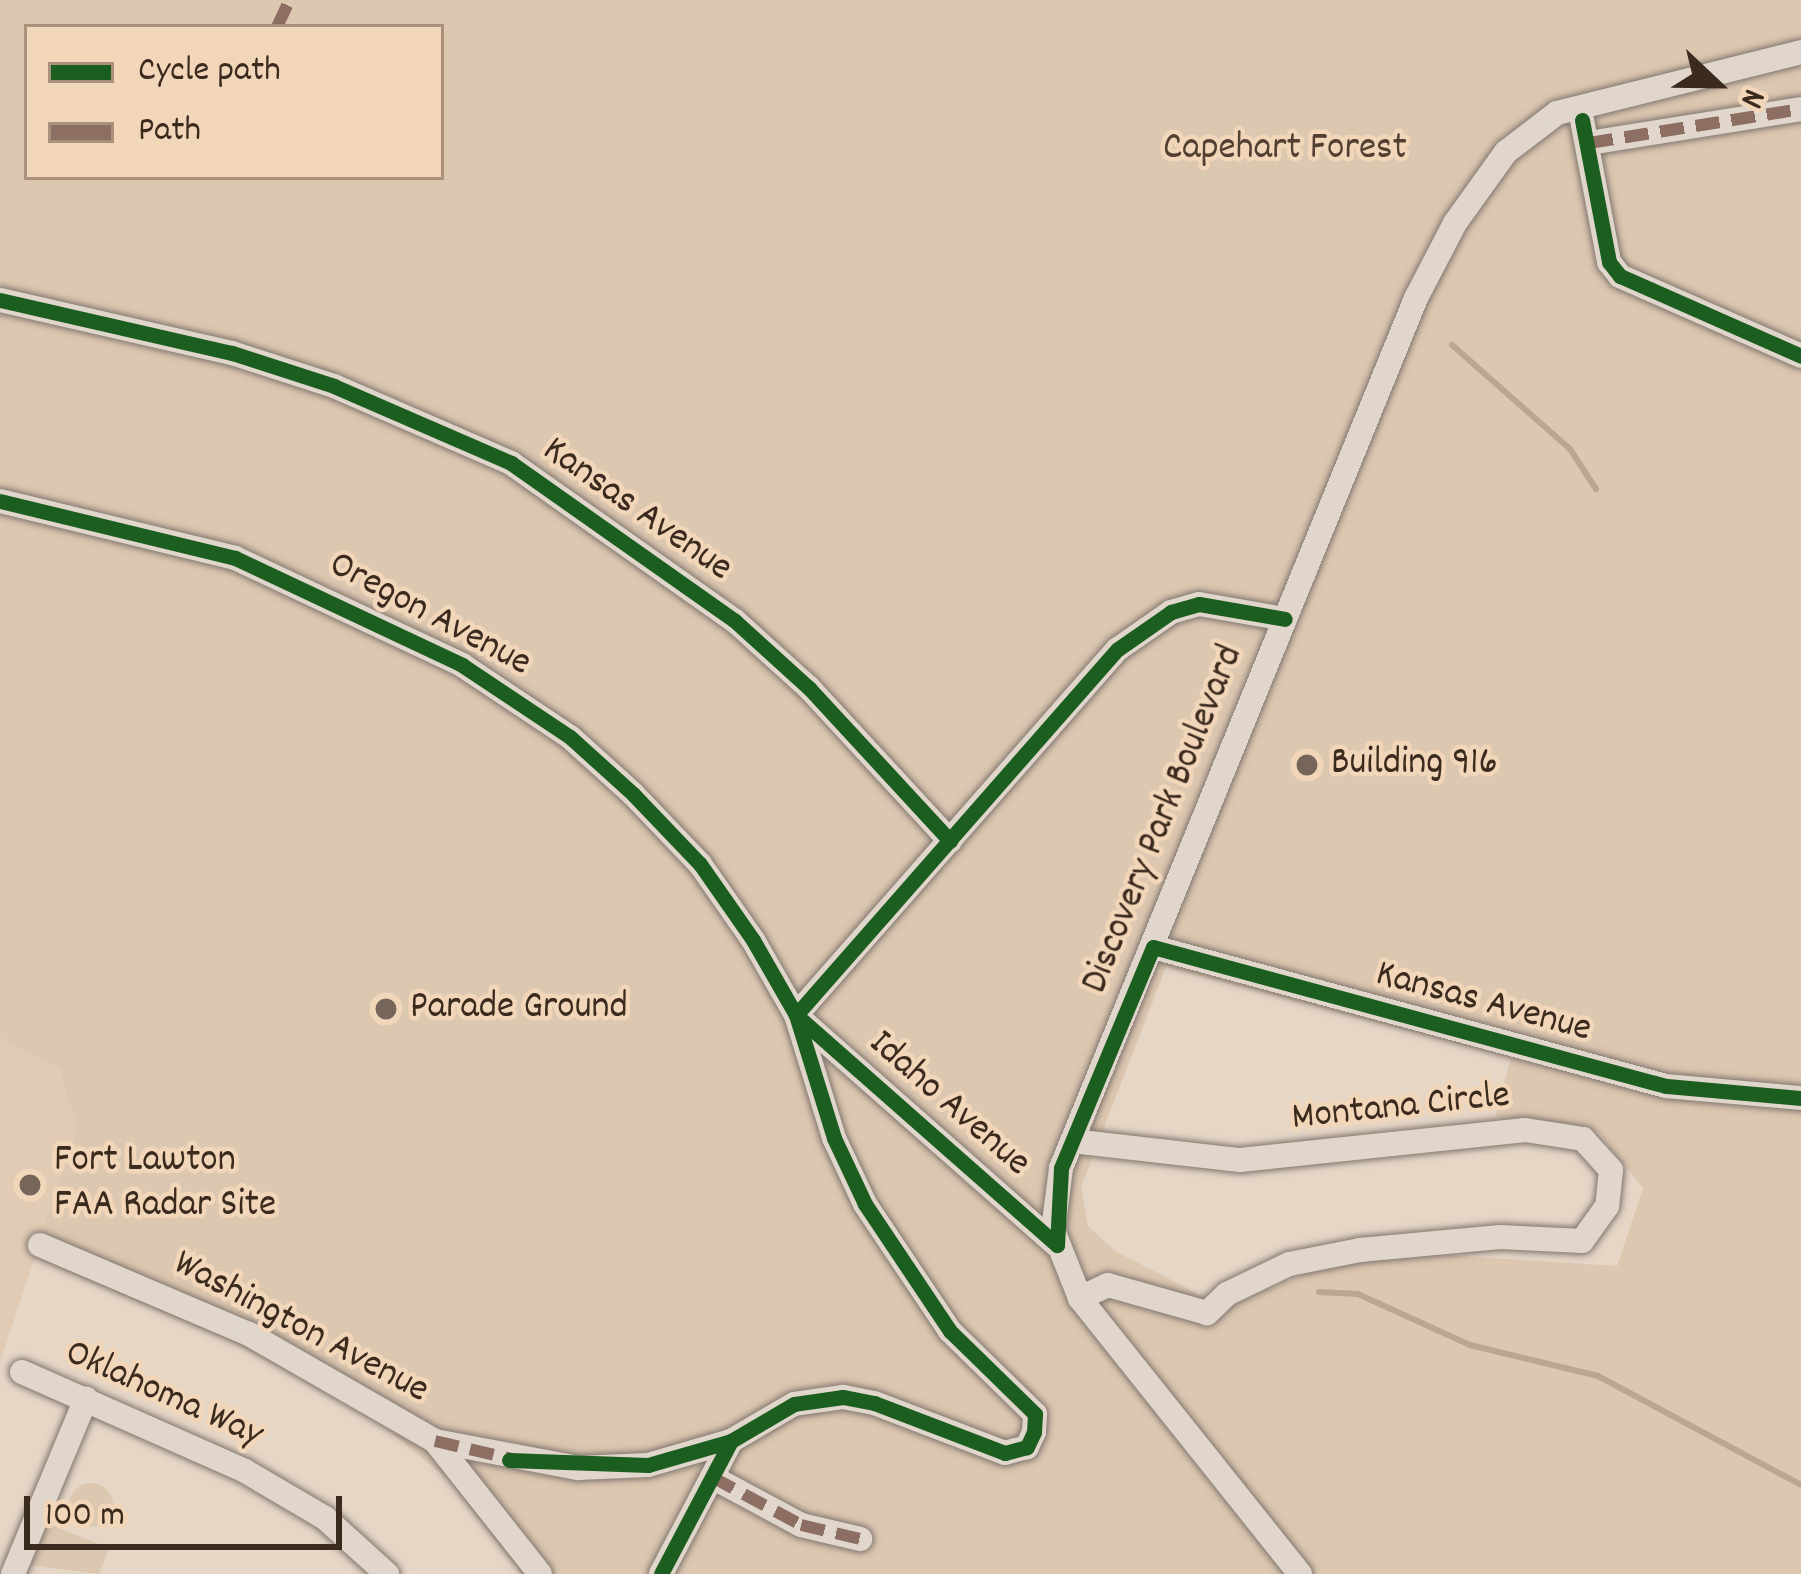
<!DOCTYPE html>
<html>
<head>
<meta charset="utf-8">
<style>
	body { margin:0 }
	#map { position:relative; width:1801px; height:1574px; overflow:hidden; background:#e5d6c6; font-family:Dekko,sans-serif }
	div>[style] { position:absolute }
	.built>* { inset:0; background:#e1cbb5 }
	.green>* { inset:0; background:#dcc7b1 }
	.round { border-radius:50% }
	.stream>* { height:6px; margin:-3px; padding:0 3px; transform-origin:3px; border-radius:3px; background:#bba692 }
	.roads { filter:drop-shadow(0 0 3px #83786f) drop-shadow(0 0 3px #83786f) }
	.minor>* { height:24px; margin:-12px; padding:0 12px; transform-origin:12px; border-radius:12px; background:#e0d6cb }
	.quiet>* { height:12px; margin-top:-6px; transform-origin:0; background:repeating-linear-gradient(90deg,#8d6e63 0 24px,transparent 0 36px) }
	.cycleway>* { height:15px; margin:-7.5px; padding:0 7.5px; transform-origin:7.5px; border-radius:7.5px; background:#1b5e20 }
	.dots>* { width:33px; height:33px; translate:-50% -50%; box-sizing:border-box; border:6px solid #f2d6b9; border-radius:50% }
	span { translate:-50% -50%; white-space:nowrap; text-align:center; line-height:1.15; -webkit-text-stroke:9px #f2d6b9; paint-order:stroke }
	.park-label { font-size:39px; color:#524032 }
	.street-label { font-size:39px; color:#3b2a1e }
	.poi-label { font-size:39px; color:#3b2a1e }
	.left { translate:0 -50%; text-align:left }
	.legend { position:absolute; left:24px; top:24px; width:420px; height:156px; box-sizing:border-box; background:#f2d6b9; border:3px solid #a9917b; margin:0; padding:15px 21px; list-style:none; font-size:36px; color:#3b2a1e }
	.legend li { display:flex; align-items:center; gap:24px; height:60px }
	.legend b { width:60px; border:3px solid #a9917b }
	.north { position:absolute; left:1657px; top:24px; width:120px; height:120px; -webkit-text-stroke:9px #f2d6b9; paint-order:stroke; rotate:112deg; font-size:33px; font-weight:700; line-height:48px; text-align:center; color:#3b2a1e }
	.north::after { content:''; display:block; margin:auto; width:42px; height:54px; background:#3b2a1e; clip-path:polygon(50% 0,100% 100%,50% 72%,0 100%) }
	.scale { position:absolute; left:24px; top:1496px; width:318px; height:54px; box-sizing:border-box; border:6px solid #3b2a1e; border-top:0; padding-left:15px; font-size:36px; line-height:42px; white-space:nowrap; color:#3b2a1e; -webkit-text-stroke:9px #f2d6b9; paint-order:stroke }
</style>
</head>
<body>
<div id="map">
	<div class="built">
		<div style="clip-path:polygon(0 1038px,59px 1069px,77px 1130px,0 1362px)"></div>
	</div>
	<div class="green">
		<div style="clip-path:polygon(evenodd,0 0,1801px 0,1801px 1574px,522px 1574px,447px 1478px,372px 1417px,236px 1344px,34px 1257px,77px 1130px,59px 1069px,0 1038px,0 0,27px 27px,441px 27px,441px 177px,27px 177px,27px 27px,0 0,1166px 967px,1511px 1058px,1495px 1117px,1598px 1132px,1643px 1188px,1617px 1266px,1425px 1254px,1331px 1263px,1225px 1308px,1115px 1251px,1088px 1226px,1081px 1187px,1166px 967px)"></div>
		<div class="round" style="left:69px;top:1483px;width:44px;height:44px"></div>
		<div style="clip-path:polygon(46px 1523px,109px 1548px,99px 1574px,29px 1565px)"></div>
	</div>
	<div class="stream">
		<div style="left:1452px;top:345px;width:157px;rotate:41.4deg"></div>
		<div style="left:1570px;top:449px;width:48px;rotate:57deg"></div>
		<div style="left:1319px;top:1292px;width:39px;rotate:3deg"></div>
		<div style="left:1358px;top:1294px;width:123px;rotate:24.5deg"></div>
		<div style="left:1470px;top:1345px;width:132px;rotate:13.6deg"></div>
		<div style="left:1598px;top:1376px;width:230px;rotate:28.2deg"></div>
	</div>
	<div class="roads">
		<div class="minor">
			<div style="left:1582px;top:120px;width:145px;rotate:79.2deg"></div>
			<div style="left:1609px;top:262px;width:18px;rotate:52deg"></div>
			<div style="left:1620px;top:276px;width:198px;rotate:23.8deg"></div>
			<div style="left:1589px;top:143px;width:215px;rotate:-9.1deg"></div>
			<div style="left:0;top:300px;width:238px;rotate:12.9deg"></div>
			<div style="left:232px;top:353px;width:107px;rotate:17.9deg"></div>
			<div style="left:334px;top:386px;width:193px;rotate:23.5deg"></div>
			<div style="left:511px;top:463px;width:274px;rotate:35.2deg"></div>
			<div style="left:735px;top:621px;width:100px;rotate:42.2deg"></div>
			<div style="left:809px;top:688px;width:208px;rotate:47.3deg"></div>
			<div style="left:0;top:501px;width:242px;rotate:13.6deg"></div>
			<div style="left:235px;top:558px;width:251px;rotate:25.2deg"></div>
			<div style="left:462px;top:665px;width:130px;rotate:33.7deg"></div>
			<div style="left:570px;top:737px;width:85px;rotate:42.1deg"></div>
			<div style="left:633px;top:794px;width:97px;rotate:46.3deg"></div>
			<div style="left:700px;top:864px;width:93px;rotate:55.1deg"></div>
			<div style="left:753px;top:940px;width:86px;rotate:60.2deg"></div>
			<div style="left:796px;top:1015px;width:129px;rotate:72.8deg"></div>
			<div style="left:834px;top:1138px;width:73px;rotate:64.8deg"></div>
			<div style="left:865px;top:1204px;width:153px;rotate:56.2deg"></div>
			<div style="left:950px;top:1331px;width:119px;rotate:44.3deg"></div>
			<div style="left:1035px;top:1414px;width:18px;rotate:93deg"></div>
			<div style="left:1034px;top:1432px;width:17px;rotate:115deg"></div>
			<div style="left:1027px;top:1447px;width:23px;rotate:165deg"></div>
			<div style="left:1005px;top:1453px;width:140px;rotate:-159.1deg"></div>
			<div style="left:874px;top:1403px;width:32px;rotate:-169deg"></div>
			<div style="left:843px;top:1397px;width:49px;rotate:171.9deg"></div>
			<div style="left:794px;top:1404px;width:73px;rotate:149.6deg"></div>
			<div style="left:731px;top:1441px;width:150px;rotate:117.8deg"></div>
			<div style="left:1153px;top:947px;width:531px;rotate:15.16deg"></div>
			<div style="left:1666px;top:1086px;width:136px;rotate:5.1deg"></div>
			<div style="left:796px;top:1015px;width:487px;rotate:-48.7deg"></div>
			<div style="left:1118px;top:649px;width:65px;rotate:-34.9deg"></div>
			<div style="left:1171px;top:612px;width:29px;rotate:-16deg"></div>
			<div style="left:1199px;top:604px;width:87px;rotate:9.9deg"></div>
			<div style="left:798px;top:1017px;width:345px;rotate:41.4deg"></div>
			<div style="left:1072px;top:1141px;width:169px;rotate:6.5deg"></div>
			<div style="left:1240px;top:1160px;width:287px;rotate:-6deg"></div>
			<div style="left:1525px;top:1130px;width:59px;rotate:8.8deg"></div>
			<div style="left:1583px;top:1139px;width:42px;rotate:47.9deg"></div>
			<div style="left:1611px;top:1170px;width:36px;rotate:96deg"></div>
			<div style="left:1607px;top:1206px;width:43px;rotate:125.5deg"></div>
			<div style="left:1582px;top:1241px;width:82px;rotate:-177.2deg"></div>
			<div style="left:1500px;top:1237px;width:141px;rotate:174.7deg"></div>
			<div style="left:1360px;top:1250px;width:72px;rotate:168.8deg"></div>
			<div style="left:1289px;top:1264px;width:69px;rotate:154.2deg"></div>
			<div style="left:1227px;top:1294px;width:28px;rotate:136deg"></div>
			<div style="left:1207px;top:1313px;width:103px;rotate:-164.2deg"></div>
			<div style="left:1108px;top:1285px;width:31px;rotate:155deg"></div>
			<div style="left:40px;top:1245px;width:227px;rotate:23.1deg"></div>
			<div style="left:249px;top:1334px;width:215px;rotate:29.9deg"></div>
			<div style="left:435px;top:1441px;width:169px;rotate:51.7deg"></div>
			<div style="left:22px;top:1372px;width:244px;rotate:23.9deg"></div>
			<div style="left:245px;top:1471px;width:93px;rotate:30.4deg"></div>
			<div style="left:325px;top:1518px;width:84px;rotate:42.1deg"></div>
			<div style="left:435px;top:1441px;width:146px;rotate:10.7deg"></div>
			<div style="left:578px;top:1468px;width:70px;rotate:-2.5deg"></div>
			<div style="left:648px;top:1465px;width:86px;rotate:-16.1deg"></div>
			<div style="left:712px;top:1477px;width:101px;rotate:28.3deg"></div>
			<div style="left:801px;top:1525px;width:61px;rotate:13.3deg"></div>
			<div style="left:13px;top:1574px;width:190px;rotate:-67.4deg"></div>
			<div style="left:1300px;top:1574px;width:353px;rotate:-128.6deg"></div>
			<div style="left:1080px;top:1298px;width:73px;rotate:-111.7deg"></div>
			<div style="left:1053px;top:1230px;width:63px;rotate:-82.6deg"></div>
			<div style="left:1061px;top:1168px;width:940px;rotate:-67.8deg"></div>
			<div style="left:1416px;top:298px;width:85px;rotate:-62.5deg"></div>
			<div style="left:1455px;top:223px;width:87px;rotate:-54.3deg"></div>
			<div style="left:1506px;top:152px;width:64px;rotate:-37.4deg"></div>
			<div style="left:1557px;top:113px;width:252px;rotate:-14deg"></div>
		</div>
	</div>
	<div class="quiet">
		<div style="left:277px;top:27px;width:29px;rotate:-65deg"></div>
		<div style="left:1589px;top:143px;width:215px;rotate:-9.1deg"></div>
		<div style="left:435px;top:1441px;width:87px;rotate:13.2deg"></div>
		<div style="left:712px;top:1477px;width:101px;rotate:28.3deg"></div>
		<div style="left:801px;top:1525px;width:61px;rotate:13.3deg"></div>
	</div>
	<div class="cycleway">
		<div style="left:1582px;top:120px;width:145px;rotate:79.2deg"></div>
		<div style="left:1609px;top:262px;width:18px;rotate:52deg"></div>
		<div style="left:1620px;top:276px;width:198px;rotate:23.8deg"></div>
		<div style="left:0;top:300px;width:238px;rotate:12.9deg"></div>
		<div style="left:232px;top:353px;width:107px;rotate:17.9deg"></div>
		<div style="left:334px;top:386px;width:193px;rotate:23.5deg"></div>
		<div style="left:511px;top:463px;width:274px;rotate:35.2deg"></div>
		<div style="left:735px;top:621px;width:100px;rotate:42.2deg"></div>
		<div style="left:809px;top:688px;width:208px;rotate:47.3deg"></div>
		<div style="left:0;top:501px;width:242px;rotate:13.6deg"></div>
		<div style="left:235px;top:558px;width:251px;rotate:25.2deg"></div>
		<div style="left:462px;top:665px;width:130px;rotate:33.7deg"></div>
		<div style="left:570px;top:737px;width:85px;rotate:42.1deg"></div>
		<div style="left:633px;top:794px;width:97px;rotate:46.3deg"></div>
		<div style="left:700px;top:864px;width:93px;rotate:55.1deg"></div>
		<div style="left:753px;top:940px;width:86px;rotate:60.2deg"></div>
		<div style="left:796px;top:1015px;width:129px;rotate:72.8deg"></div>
		<div style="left:834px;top:1138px;width:73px;rotate:64.8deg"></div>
		<div style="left:865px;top:1204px;width:153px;rotate:56.2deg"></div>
		<div style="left:950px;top:1331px;width:119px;rotate:44.3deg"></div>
		<div style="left:1035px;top:1414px;width:18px;rotate:93deg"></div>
		<div style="left:1034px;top:1432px;width:17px;rotate:115deg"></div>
		<div style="left:1027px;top:1447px;width:23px;rotate:165deg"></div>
		<div style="left:1005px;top:1453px;width:140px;rotate:-159.1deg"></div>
		<div style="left:874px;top:1403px;width:32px;rotate:-169deg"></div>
		<div style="left:843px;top:1397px;width:49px;rotate:171.9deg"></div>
		<div style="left:794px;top:1404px;width:73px;rotate:149.6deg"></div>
		<div style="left:731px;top:1441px;width:150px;rotate:117.8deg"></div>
		<div style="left:796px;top:1015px;width:487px;rotate:-48.7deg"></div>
		<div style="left:1118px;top:649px;width:65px;rotate:-34.9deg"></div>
		<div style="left:1171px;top:612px;width:29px;rotate:-16deg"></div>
		<div style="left:1199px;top:604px;width:87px;rotate:9.9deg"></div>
		<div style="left:796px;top:1015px;width:348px;rotate:41.4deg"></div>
		<div style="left:1057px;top:1245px;width:77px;rotate:-87deg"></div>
		<div style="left:1061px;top:1168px;width:239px;rotate:-67.4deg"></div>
		<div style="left:1153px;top:947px;width:531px;rotate:15.16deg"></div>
		<div style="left:1666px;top:1086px;width:136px;rotate:5.1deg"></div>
		<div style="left:509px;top:1460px;width:139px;rotate:2.1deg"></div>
		<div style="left:648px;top:1465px;width:86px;rotate:-16.1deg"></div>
	</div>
	<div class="dots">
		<div style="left:1307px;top:765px;background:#766659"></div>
		<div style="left:386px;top:1009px;background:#766659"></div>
		<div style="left:30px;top:1185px;background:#766659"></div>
	</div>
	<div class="park-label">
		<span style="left:1285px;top:150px">Capehart Forest</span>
	</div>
	<div class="street-label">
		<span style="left:636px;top:511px;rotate:35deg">Kansas Avenue</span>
		<span style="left:429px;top:616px;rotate:28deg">Oregon Avenue</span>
		<span style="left:1165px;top:820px;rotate:-68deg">Discovery Park Boulevard</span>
		<span style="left:1483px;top:1004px;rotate:15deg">Kansas Avenue</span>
		<span style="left:948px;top:1105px;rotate:41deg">Idaho Avenue</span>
		<span style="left:1401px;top:1109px;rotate:-6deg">Montana Circle</span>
		<span style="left:300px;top:1329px;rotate:28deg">Washington Avenue</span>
		<span style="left:163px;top:1396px;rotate:24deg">Oklahoma Way</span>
	</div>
	<div class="poi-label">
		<span class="left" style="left:1331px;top:765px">Building 916</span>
		<span class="left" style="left:410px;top:1009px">Parade Ground</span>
		<span class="left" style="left:54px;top:1185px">Fort Lawton<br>FAA Radar Site</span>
	</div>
	<ul class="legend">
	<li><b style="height:15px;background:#1b5e20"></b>Cycle path</li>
	<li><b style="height:15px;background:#8d6e63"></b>Path</li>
	</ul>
	<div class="north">N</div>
	<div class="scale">100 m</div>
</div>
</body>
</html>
